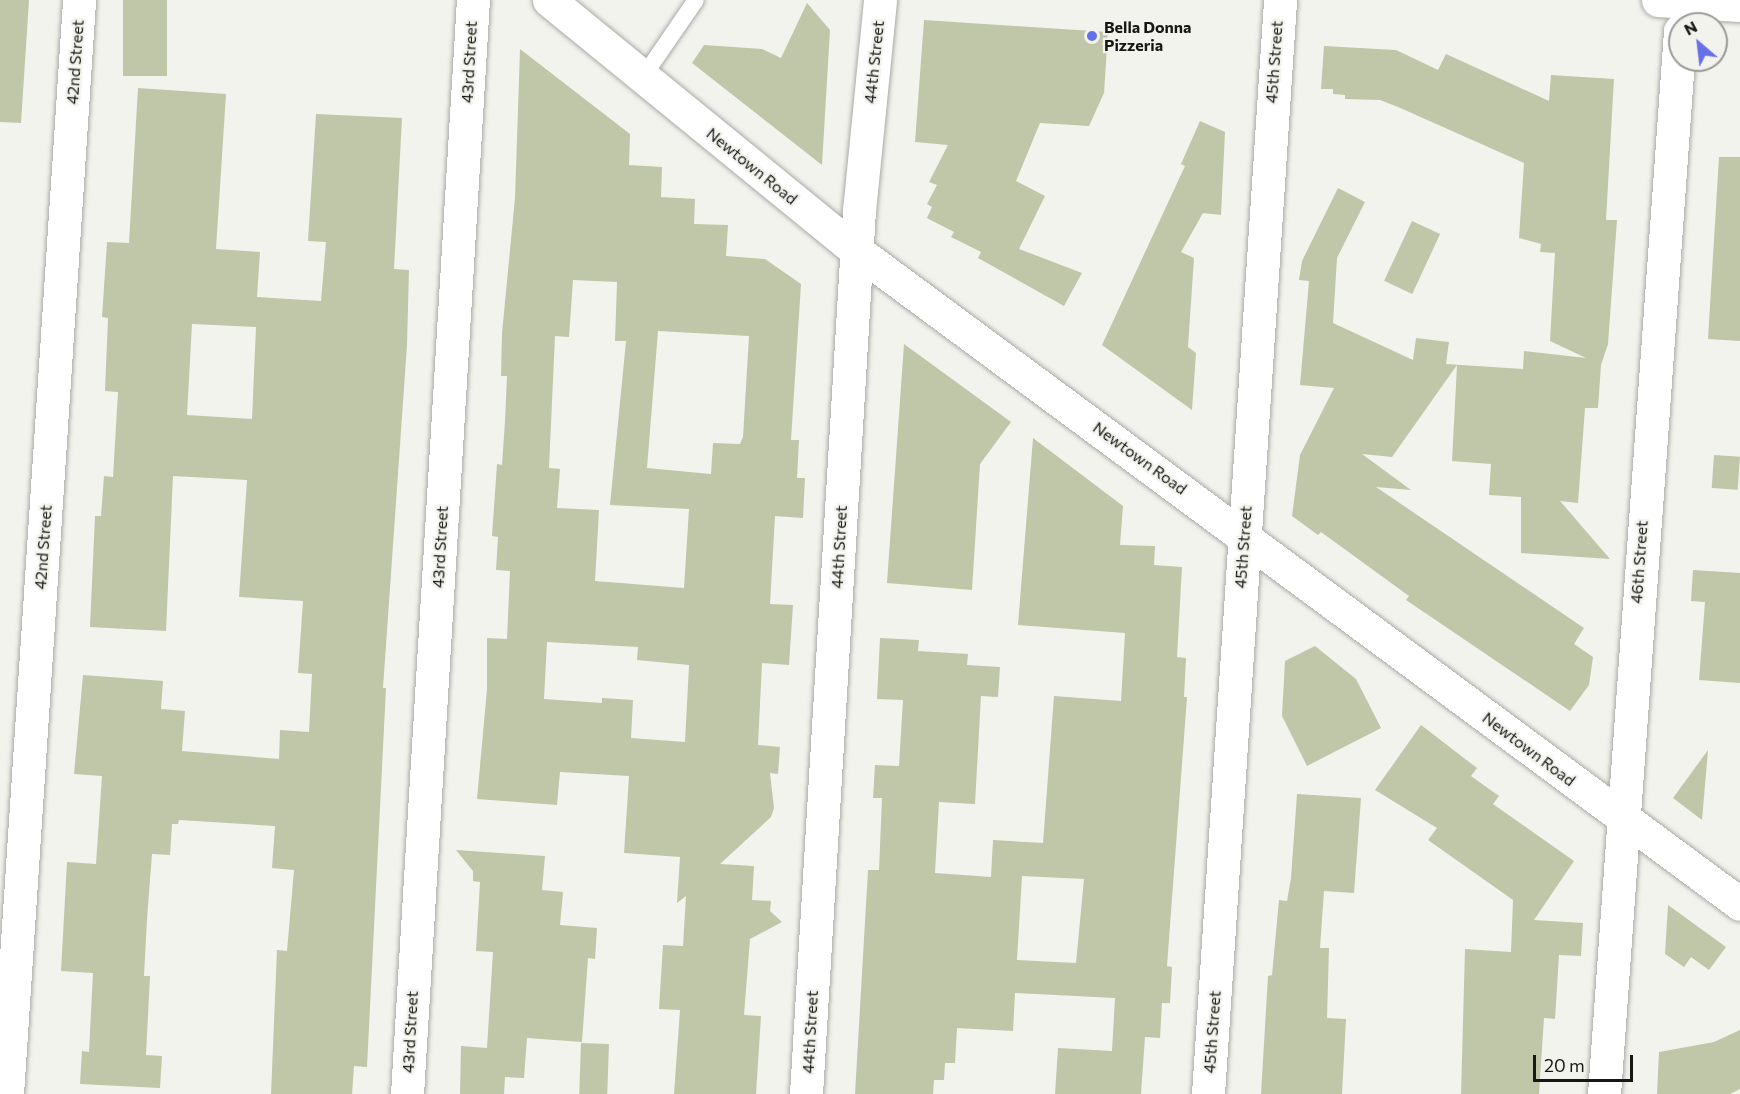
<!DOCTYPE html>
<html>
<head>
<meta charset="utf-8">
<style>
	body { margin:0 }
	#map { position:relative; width:1740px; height:1094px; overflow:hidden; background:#f2f3ed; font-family:Commissioner,sans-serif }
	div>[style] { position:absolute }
	.building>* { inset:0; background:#c0c6a8; transform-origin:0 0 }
	.roads { filter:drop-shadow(0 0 2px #a9aba5) drop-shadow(0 0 2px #a9aba5) }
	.lane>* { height:16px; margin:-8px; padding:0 8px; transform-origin:8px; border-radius:8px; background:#fff }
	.street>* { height:33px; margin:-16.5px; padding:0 16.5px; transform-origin:16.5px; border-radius:16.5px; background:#fff }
	.secondary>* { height:33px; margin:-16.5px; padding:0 16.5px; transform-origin:16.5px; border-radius:16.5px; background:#fff }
	.dots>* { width:16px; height:16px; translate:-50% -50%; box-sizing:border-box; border:3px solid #f2f3ed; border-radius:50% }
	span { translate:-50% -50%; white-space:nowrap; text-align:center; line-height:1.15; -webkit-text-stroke:4.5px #f2f3ed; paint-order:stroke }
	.poi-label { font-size:16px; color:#171815; font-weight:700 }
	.left { translate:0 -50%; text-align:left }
	.street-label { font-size:16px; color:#171815 }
	.north { position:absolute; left:1668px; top:12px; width:60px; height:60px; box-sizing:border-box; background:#f2f3ed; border:2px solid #9a9b97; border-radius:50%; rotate:332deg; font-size:16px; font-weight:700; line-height:24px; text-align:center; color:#171815 }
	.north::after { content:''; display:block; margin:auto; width:21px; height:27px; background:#6670e9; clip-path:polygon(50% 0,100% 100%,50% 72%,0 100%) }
	.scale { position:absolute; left:1533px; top:1055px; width:100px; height:27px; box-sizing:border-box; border:3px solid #171815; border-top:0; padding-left:8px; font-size:18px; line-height:21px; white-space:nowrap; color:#171815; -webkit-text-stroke:4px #f2f3ed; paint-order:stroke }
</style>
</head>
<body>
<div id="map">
	<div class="building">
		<div style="clip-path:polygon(0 0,29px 0,21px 123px,0 122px)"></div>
		<div style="left:123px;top:0;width:44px;height:76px"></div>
		<div style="clip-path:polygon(807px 3px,830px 30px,822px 165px,692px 63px,704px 45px,762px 49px,781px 58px)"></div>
		<div style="clip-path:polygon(924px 20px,1108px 32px,1104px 93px,1089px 126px,1040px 123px,1016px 181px,1045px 196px,1019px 249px,1082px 273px,1064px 306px,978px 258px,981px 252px,951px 237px,954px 232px,927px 218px,932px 207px,927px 204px,937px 185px,929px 182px,948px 145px,915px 142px)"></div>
		<div style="clip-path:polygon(1324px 46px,1396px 50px,1438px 70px,1446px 54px,1549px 101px,1551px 75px,1614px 79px,1606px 220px,1617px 220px,1608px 344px,1601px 365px,1598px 408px,1585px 408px,1578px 503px,1560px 501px,1610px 559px,1521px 553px,1521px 497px,1489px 495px,1491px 464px,1452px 461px,1457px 365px,1392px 457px,1362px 454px,1411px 490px,1376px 487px,1584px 628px,1574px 644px,1593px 657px,1589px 685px,1570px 711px,1406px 600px,1409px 596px,1321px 532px,1318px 535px,1292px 516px,1300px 455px,1334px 388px,1300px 385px,1309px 281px,1299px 280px,1302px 261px,1338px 188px,1365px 202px,1337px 258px,1333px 323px,1413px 360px,1416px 338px,1449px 342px,1446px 364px,1523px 369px,1524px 351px,1586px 358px,1550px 341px,1555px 253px,1540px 252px,1541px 244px,1519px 238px,1524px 163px,1398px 107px,1380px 100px,1345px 99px,1345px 95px,1333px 94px,1333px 89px,1321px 89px)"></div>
		<div style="clip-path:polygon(evenodd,520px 49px,630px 134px,629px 165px,662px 167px,661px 197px,695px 199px,694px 224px,728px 225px,726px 256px,765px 259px,801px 284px,791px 440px,799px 440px,797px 478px,805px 478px,803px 518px,775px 516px,770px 604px,793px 605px,789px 665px,762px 663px,758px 745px,780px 747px,778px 774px,770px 773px,774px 808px,771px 817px,720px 864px,754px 866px,752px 900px,771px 901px,770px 911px,782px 922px,750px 939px,744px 1015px,761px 1016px,756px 1094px,674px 1094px,680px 1010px,659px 1009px,663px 945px,683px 946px,686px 896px,677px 903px,680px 857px,624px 853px,629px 776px,560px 772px,557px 805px,477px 799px,487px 689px,487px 638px,507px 639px,510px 571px,496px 570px,498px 537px,492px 536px,497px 464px,502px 465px,505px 421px,507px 376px,501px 376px,502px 333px,515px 198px,520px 49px,573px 280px,617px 282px,615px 341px,626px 341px,610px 505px,689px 509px,684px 588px,595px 581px,599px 510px,557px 508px,560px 469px,549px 468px,555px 336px,569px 337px,573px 280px,520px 49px,658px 331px,749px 336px,743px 437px,740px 444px,713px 443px,711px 474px,647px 468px,658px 331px,520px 49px,547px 642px,638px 647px,637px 660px,689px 665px,685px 742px,631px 738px,633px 700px,602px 698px,602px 703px,544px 699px,547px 642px)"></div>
		<div style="clip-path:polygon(evenodd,138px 88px,226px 94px,216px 249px,260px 252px,257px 297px,321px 301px,326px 242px,308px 241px,316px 114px,402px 118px,394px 269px,409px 270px,407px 345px,383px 688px,386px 688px,367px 1067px,354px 1066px,352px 1094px,271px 1094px,277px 950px,287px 951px,294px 870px,272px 868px,275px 826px,179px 820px,178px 824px,172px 824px,170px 855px,152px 854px,147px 919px,144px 976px,150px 976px,146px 1055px,162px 1056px,160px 1088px,80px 1084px,82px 1051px,89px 1052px,93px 973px,61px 971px,67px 862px,96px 864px,102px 776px,74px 774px,83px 675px,163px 681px,161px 709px,185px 711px,182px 751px,279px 759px,280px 730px,309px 732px,312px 674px,298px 673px,303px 601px,239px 597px,247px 480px,173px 476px,166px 631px,90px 627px,95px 516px,101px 516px,104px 476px,113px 477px,118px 392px,105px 391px,108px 318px,102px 317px,107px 242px,129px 243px,138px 88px,192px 324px,256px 327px,252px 419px,187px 415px,192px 324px)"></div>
		<div style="clip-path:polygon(1200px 121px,1225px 132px,1221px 215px,1203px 213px,1181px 252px,1194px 258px,1188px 347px,1196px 353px,1192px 410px,1102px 345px,1185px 166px,1181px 164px)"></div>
		<div style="clip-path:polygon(1719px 157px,1740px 157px,1740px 341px,1708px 339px)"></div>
		<div style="left:1412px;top:221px;width:31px;height:66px;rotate:25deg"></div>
		<div style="clip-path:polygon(904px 344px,1011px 422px,980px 464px,972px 590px,887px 583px)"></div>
		<div style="clip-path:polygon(evenodd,1033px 438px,1123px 506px,1120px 545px,1155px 546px,1154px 565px,1182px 567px,1177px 657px,1186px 658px,1184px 697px,1187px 697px,1167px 966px,1172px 967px,1170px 1003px,1162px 1003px,1160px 1038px,1145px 1037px,1141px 1094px,1055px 1094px,1058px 1048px,1112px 1051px,1115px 998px,1015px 993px,1013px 1031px,957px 1028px,955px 1063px,945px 1063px,944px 1080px,934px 1080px,933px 1094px,855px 1094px,868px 870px,879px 870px,882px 798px,873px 798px,875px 765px,899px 766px,903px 700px,877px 699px,880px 638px,919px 640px,918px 651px,968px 654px,967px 665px,1000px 667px,998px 697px,981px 696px,975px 804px,939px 802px,935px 873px,991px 877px,993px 840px,1043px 843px,1054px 696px,1121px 701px,1125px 633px,1018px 625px,1033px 438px,1022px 876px,1084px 879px,1076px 963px,1017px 960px,1022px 876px)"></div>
		<div style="left:1714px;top:455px;width:26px;height:33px;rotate:4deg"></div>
		<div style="clip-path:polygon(1693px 570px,1740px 573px,1740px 683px,1699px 680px,1705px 602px,1691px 601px)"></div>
		<div style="clip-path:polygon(1315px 646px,1356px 679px,1381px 728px,1307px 766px,1282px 716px,1285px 661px)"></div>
		<div style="clip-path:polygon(1421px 725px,1477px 768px,1471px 776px,1499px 796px,1493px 804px,1574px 861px,1534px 920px,1583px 923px,1581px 956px,1559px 955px,1555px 1019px,1544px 1018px,1539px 1094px,1461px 1094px,1465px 949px,1511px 952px,1513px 900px,1428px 840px,1437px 828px,1375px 790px)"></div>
		<div style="clip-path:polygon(1708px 750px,1702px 820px,1673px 798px)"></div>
		<div style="clip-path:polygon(1297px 794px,1361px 798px,1354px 893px,1324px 891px,1320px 948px,1329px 948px,1327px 1018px,1346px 1019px,1342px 1094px,1261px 1094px,1268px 976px,1272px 975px,1279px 900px,1287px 901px,1291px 878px)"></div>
		<div style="clip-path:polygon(456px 850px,545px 856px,542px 890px,563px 892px,560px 925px,597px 928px,595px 959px,588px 958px,582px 1042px,527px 1038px,524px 1078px,505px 1077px,504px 1094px,460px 1094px,461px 1046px,487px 1048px,493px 952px,476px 951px,480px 882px,473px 881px,473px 871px)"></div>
		<div style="clip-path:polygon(1668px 905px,1726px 947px,1709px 970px,1691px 957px,1684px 967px,1665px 954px)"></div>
		<div style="clip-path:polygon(1740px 1030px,1740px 1089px,1730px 1094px,1657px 1094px,1659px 1052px,1714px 1042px)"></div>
		<div style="left:581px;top:1043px;width:28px;height:51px;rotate:2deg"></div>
	</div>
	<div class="roads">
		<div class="lane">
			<div style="left:643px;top:77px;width:93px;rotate:-55.5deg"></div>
		</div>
		<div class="street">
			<div style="left:549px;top:0;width:397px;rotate:39.2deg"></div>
			<div style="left:857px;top:251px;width:1098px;rotate:36.48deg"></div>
			<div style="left:7px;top:1094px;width:1096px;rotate:-86.23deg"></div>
			<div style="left:407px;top:1094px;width:1096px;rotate:-86.55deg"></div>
			<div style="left:806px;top:1094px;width:885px;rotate:-86.57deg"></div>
			<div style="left:859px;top:211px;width:212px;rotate:-84.3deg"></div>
			<div style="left:1208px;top:1094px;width:1096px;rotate:-86.23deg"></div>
			<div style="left:1604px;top:1094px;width:1066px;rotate:-85.91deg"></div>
		</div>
		<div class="secondary">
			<div style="left:1658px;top:0;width:82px;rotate:3.5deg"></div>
		</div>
	</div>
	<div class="dots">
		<div style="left:1092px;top:36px;background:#6670e9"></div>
	</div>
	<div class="poi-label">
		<span class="left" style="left:1104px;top:36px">Bella Donna<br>Pizzeria</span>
	</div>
	<div class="street-label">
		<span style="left:75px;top:62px;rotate:-86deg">42nd Street</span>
		<span style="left:469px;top:62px;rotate:-87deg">43rd Street</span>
		<span style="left:874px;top:62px;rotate:-84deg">44th Street</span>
		<span style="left:1274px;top:62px;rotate:-86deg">45th Street</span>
		<span style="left:752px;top:166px;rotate:39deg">Newtown Road</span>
		<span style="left:1140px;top:458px;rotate:36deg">Newtown Road</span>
		<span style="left:43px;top:547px;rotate:-86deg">42nd Street</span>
		<span style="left:440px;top:547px;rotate:-87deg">43rd Street</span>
		<span style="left:839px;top:547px;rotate:-87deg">44th Street</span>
		<span style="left:1243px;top:547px;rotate:-86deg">45th Street</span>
		<span style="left:1639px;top:562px;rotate:-86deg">46th Street</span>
		<span style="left:1529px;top:749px;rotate:37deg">Newtown Road</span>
		<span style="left:410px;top:1032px;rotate:-87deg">43rd Street</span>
		<span style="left:810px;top:1032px;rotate:-87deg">44th Street</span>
		<span style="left:1212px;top:1032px;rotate:-86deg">45th Street</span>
	</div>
	<div class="north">N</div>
	<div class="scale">20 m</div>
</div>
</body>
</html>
